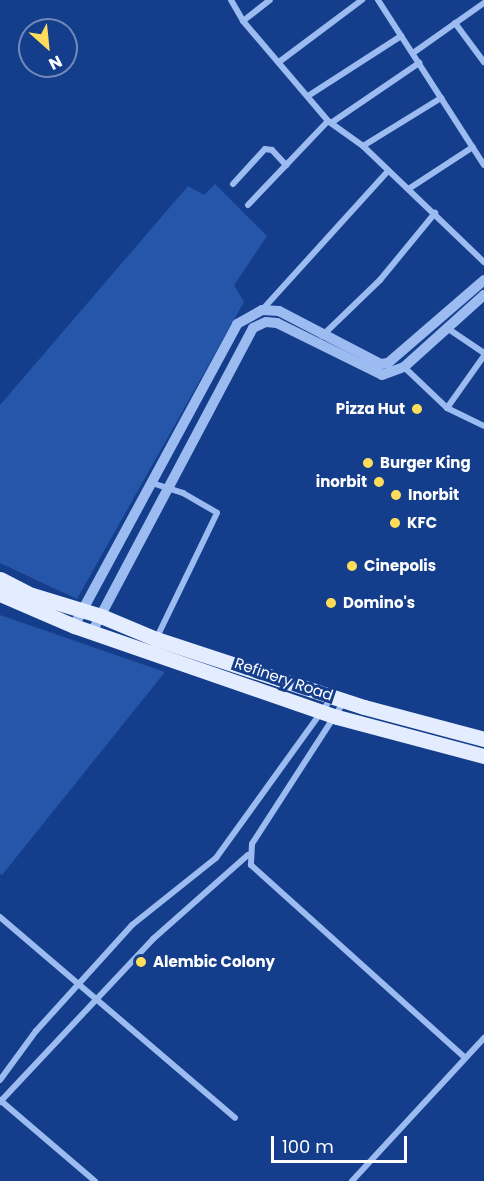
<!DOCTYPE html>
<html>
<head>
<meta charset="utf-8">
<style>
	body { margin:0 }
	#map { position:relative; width:484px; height:1181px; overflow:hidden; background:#143e8b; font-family:Poppins,sans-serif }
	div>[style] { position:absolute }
	.green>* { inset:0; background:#2656aa }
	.minor>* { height:6px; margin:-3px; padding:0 3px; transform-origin:3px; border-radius:3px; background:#9cbbf0 }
	.tertiary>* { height:10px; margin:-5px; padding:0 5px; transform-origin:5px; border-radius:5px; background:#9cbbf0 }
	.primary>* { height:15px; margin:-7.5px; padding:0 7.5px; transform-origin:7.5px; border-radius:7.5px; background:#e4edff }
	.dots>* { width:16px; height:16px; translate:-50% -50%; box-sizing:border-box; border:3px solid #143e8b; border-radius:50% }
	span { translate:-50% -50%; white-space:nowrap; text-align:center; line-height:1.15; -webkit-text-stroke:6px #143e8b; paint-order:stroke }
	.poi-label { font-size:15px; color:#fff; font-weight:700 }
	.right { translate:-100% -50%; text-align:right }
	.left { translate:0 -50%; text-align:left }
	.street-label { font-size:15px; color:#fff }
	.north { position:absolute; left:18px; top:18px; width:60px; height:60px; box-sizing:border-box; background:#143e8b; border:2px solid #728bb9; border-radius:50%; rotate:153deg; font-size:16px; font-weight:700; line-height:24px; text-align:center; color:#fff }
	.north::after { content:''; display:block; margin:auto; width:21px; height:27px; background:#ffdd5a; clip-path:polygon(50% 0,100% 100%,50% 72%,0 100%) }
	.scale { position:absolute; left:271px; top:1136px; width:136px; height:27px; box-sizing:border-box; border:3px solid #fff; border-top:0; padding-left:8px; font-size:18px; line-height:21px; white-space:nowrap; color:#fff; -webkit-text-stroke:4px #143e8b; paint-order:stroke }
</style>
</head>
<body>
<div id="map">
	<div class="green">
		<div style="clip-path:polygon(215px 184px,267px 236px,234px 285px,244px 302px,77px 599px,0 563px,0 405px,188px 186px,204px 195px)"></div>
		<div style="clip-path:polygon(0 615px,165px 672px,2px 875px,0 874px)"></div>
	</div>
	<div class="minor">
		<div style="left:231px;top:0;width:24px;rotate:60deg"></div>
		<div style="left:243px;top:21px;width:131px;rotate:49.6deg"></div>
		<div style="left:328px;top:121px;width:43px;rotate:35.5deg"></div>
		<div style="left:363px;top:146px;width:168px;rotate:43.8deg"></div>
		<div style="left:378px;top:0;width:196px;rotate:57.3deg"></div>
		<div style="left:243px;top:21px;width:34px;rotate:-38deg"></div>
		<div style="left:455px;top:23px;width:49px;rotate:53.4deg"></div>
		<div style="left:413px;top:53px;width:87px;rotate:-35.2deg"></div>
		<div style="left:279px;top:62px;width:104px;rotate:-36.8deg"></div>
		<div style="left:308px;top:96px;width:111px;rotate:-32.8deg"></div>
		<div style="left:331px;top:123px;width:107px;rotate:-34.3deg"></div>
		<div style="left:363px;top:146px;width:92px;rotate:-31.6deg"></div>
		<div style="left:233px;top:184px;width:47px;rotate:-47.6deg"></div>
		<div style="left:265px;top:149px;width:7px;rotate:8deg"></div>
		<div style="left:272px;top:150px;width:21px;rotate:47deg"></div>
		<div style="left:410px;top:188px;width:75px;rotate:-33.1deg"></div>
		<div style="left:248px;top:205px;width:116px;rotate:-46.4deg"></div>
		<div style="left:262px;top:310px;width:188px;rotate:-47.8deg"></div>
		<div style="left:447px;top:328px;width:45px;rotate:34deg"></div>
		<div style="left:322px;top:336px;width:81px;rotate:-44deg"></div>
		<div style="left:380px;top:280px;width:87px;rotate:-50.6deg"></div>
		<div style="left:404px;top:367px;width:59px;rotate:43.6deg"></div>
		<div style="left:447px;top:408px;width:41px;rotate:25.9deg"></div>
		<div style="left:447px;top:408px;width:64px;rotate:-54.6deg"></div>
		<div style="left:152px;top:483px;width:33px;rotate:18deg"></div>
		<div style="left:183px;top:493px;width:39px;rotate:30deg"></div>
		<div style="left:217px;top:513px;width:140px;rotate:115.8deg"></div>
		<div style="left:345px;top:700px;width:171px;rotate:122.9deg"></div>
		<div style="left:252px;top:844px;width:21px;rotate:93deg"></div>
		<div style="left:251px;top:865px;width:288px;rotate:42deg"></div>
		<div style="left:0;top:917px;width:309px;rotate:40.5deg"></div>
		<div style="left:0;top:1080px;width:61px;rotate:-53.7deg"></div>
		<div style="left:36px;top:1031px;width:143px;rotate:-47.8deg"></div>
		<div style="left:132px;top:925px;width:107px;rotate:-38.6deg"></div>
		<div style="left:216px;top:858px;width:198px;rotate:-54.2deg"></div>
		<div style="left:0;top:1100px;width:125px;rotate:40.5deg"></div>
		<div style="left:0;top:1102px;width:224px;rotate:-46.8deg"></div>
		<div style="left:153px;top:939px;width:127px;rotate:-41.5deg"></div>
		<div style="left:352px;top:1181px;width:195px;rotate:-47.3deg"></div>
	</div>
	<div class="tertiary">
		<div style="left:74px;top:626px;width:343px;rotate:-61.6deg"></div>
		<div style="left:237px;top:324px;width:29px;rotate:-29deg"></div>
		<div style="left:262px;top:310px;width:17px;rotate:3deg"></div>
		<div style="left:279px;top:311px;width:115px;rotate:27.5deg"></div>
		<div style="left:381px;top:364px;width:7px;rotate:-8deg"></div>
		<div style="left:388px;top:363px;width:127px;rotate:-40.8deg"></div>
		<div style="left:92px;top:632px;width:344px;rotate:-62.1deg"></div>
		<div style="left:253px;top:328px;width:14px;rotate:-25deg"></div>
		<div style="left:266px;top:322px;width:11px;rotate:5deg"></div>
		<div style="left:277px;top:323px;width:117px;rotate:26.3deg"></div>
		<div style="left:382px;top:375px;width:23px;rotate:-20deg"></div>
		<div style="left:404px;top:367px;width:108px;rotate:-42deg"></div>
	</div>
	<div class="primary">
		<div style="left:0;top:579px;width:36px;rotate:27deg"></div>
		<div style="left:32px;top:595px;width:72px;rotate:16.9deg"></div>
		<div style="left:101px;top:616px;width:60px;rotate:22.7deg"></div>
		<div style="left:156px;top:639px;width:219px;rotate:18.1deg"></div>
		<div style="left:364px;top:707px;width:124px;rotate:14.9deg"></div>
		<div style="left:0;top:594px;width:81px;rotate:23.4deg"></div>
		<div style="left:74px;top:626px;width:278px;rotate:19.1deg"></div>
		<div style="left:337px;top:717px;width:152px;rotate:14.9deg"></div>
	</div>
	<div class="dots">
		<div style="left:417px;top:409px;background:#ffdd5a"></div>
		<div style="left:368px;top:463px;background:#ffdd5a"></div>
		<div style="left:379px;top:482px;background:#ffdd5a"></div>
		<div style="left:396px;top:495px;background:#ffdd5a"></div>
		<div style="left:395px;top:523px;background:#ffdd5a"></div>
		<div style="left:352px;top:566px;background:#ffdd5a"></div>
		<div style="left:331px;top:603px;background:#ffdd5a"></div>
		<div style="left:141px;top:962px;background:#ffdd5a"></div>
	</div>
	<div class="poi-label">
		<span class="right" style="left:405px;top:409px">Pizza Hut</span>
		<span class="left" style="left:380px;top:463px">Burger King</span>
		<span class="right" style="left:367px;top:482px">inorbit</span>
		<span class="left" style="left:408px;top:495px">Inorbit</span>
		<span class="left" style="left:407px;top:523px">KFC</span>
		<span class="left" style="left:364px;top:566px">Cinepolis</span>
		<span class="left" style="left:343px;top:603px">Domino's</span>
		<span class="left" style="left:153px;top:962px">Alembic Colony</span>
	</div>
	<div class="street-label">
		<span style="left:284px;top:679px;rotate:19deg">Refinery Road</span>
	</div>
	<div class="north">N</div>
	<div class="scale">100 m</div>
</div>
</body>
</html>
